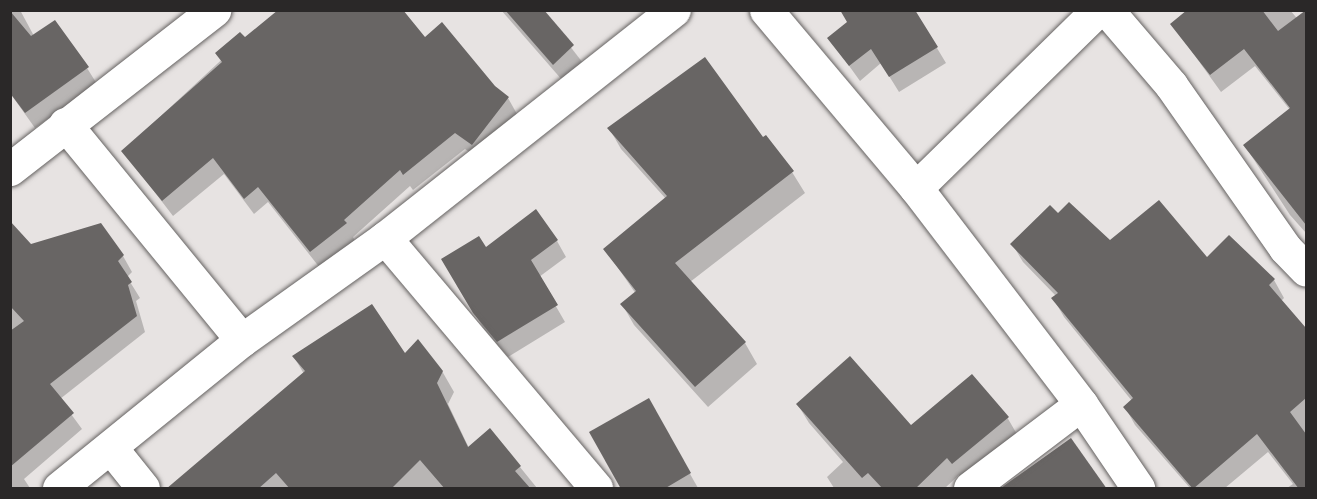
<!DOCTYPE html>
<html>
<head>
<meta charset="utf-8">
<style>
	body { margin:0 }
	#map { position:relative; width:1317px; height:499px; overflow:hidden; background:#e7e3e2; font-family:Quicksand,sans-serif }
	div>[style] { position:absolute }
	.shadow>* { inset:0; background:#0003 }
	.building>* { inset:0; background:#686564 }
	.roads { filter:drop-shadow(0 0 2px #656261) drop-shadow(0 0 2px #656261) }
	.minor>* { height:33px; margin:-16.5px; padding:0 16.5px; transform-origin:16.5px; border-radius:16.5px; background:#fff }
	span { translate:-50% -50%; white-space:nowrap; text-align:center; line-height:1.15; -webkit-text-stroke:6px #fff; paint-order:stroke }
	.frame { position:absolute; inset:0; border:12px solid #2a2828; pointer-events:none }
</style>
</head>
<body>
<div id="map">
	<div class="shadow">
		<div style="clip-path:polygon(10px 10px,20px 10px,34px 36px,87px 68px,97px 84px,35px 128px,10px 93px)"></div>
		<div style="clip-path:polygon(501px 10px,542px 10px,583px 63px,563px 81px)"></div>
		<div style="clip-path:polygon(914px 10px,946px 63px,899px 92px,881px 63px,860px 81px,829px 38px)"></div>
		<div style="clip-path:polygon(1189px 10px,1290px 10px,1306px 29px,1306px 233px,1290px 215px,1245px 146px,1290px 110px,1255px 66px,1221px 92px,1172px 24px)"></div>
		<div style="clip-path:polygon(244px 39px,424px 39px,508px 98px,517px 114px,482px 161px,465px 149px,413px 190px,410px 186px,353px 237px,355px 241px,320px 268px,268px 202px,254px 214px,224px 174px,173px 216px,123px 151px)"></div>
		<div style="clip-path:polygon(609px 128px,762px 140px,792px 172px,805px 193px,690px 282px,745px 343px,757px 364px,708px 407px,634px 325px,622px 304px,636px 294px,605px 249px,666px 199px,621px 149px)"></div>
		<div style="clip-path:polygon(1058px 216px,1110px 242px,1207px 260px,1274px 280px,1284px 298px,1281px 301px,1306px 330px,1306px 488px,1287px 488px,1293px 484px,1268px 452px,1225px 488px,1190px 488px,1135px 425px,1125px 407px,1132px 401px,1064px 317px,1053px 298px,1056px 296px,1023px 262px,1012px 244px)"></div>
		<div style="clip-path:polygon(10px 223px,30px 245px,123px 256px,132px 272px,127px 277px,140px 298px,136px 301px,145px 332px,60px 399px,82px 429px,24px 479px,30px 488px,10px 488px)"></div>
		<div style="clip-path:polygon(557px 241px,566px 257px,539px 277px,565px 322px,508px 357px,484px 329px,443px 259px,485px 249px)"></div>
		<div style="clip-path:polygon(404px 356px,442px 371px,454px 392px,448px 404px,469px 448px,490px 430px,537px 488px,188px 488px,304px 374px,294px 357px)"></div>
		<div style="clip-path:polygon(648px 400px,698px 488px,623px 488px)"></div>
		<div style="clip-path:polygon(798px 405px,911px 427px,1007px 417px,1018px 436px,964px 481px,959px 475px,945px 488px,834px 488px,827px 477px,843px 462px,809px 423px)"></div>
	</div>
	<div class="building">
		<div style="clip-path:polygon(278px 10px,403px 10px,425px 37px,442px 22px,495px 86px,509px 97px,472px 145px,455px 133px,403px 175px,400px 170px,344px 220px,347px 223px,310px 252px,258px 187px,244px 199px,213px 158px,162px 201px,121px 151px,222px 62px,215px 53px,240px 32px,245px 37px)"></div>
		<div style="clip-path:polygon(505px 10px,544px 10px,574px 45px,553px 65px)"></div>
		<div style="clip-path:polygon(840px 10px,915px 10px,938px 47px,889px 77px,871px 49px,849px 66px,827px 38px,847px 22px)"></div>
		<div style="clip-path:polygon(1187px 10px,1262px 10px,1278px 31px,1306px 10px,1306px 225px,1243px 145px,1290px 108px,1244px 49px,1210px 75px,1170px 24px)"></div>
		<div style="clip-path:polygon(10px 11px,31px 36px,55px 20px,89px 67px,25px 113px,10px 93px)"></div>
		<div style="clip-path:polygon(705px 57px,763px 137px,766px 135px,794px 171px,675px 263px,746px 342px,695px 387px,620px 304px,636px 291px,603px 249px,667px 196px,607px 128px)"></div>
		<div style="clip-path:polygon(1159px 200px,1207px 257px,1229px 235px,1275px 279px,1269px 285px,1306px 328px,1306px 398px,1290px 412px,1306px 434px,1306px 489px,1299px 489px,1257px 434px,1193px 489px,1123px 407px,1133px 398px,1051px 298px,1058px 293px,1010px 244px,1050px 205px,1058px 213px,1069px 202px,1110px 240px)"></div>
		<div style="clip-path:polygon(536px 209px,558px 240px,531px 260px,558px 305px,497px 342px,473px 313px,441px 259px,479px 236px,486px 247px)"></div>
		<div style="clip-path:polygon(10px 221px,31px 244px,101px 223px,124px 255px,118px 261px,132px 282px,128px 285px,137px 316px,50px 384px,74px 413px,10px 467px,10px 331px,24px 321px,10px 306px)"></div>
		<div style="clip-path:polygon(372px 304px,405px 353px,418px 339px,443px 371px,437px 383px,468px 447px,490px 428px,521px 466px,515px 471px,531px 489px,445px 489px,420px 460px,391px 489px,290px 489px,276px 473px,258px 489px,166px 489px,305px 371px,292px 356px)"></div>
		<div style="clip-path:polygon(850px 356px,911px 425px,972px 374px,1009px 417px,952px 464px,947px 458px,915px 489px,883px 489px,868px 473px,862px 478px,796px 404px)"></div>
		<div style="clip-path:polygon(649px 398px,691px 473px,664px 489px,621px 489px,589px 432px)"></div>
		<div style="clip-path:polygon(1071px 438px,1107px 489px,1000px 489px,1005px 485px)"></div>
	</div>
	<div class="roads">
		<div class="minor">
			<div style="left:766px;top:10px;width:233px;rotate:49.9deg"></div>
			<div style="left:916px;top:188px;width:272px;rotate:52.6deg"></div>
			<div style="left:1081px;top:404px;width:102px;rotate:55.8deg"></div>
			<div style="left:1107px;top:10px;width:99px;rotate:49.5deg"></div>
			<div style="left:1171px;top:85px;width:199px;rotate:55deg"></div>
			<div style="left:1285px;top:248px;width:30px;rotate:46deg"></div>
			<div style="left:65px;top:124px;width:279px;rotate:50.7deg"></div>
			<div style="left:10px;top:169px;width:259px;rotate:-37.9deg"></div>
			<div style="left:916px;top:188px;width:255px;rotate:-44.4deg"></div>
			<div style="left:385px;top:238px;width:327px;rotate:49.8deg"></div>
			<div style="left:111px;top:448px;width:51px;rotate:51.3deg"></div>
			<div style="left:59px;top:488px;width:235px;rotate:-39deg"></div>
			<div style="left:242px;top:340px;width:176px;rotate:-35.5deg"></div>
			<div style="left:385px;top:238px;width:368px;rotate:-38.3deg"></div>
			<div style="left:970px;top:488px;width:139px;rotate:-37.1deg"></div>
		</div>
	</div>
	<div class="frame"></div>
</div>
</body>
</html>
